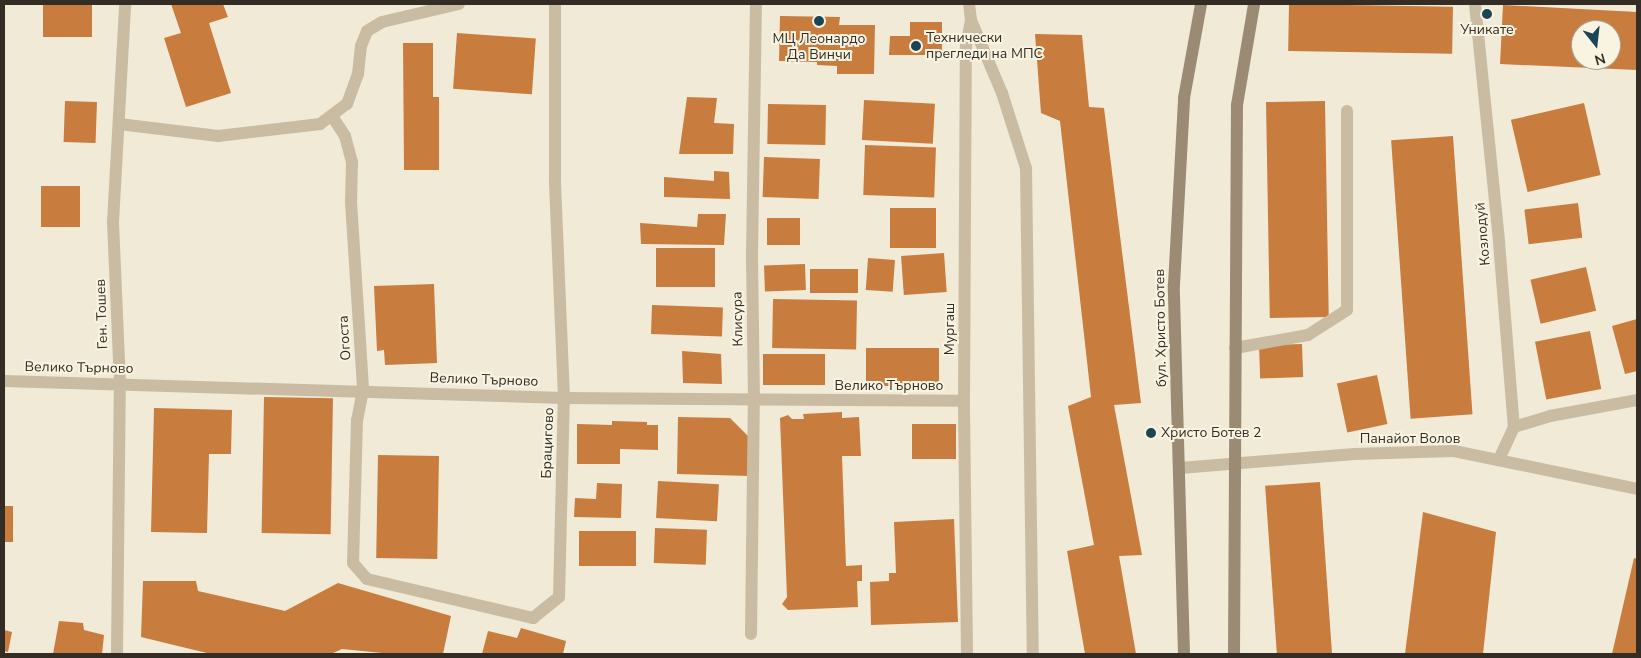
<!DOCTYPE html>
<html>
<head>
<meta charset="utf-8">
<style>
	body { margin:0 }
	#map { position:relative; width:1641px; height:658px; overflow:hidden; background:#f1ead6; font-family:"Nunito Sans",sans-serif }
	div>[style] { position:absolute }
	.building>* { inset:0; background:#c87c3e; transform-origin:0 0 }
	.service>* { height:12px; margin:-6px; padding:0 6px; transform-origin:6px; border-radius:6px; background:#c9bca3 }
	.minor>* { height:12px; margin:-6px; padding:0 6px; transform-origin:6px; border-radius:6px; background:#c9bca3 }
	.secondary>* { height:12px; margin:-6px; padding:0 6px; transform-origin:6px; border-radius:6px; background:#9c8b74 }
	.dots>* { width:14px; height:14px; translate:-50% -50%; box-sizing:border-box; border:2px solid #f9f3e2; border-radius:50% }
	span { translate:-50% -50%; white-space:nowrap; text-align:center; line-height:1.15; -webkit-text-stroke:4px #f9f3e2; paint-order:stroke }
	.poi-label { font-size:14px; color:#332d25 }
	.left { translate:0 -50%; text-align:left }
	.street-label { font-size:14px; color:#332d25 }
	.frame { position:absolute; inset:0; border:5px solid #332d25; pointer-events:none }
	.north { position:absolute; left:1571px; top:20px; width:50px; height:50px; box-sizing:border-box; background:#f9f3e2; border:1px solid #aaa496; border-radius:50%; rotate:164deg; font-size:14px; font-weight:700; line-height:20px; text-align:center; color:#332d25 }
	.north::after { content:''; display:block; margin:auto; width:18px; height:22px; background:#1a4555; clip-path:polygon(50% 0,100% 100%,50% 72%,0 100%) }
</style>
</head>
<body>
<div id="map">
	<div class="building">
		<div style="left:43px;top:4px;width:49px;height:33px"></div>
		<div style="clip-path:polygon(171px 4px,223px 4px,228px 17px,209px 23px,231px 93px,186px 107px,164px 38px,181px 33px)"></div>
		<div style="left:1289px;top:4px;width:164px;height:47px;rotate:1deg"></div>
		<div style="clip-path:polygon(evenodd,1503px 5px,1637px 12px,1637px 70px,1500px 64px,1503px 5px,1581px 30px,1611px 30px,1611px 60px,1581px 60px,1581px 30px)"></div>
		<div style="clip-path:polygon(780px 16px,840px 17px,839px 25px,875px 25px,874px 74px,837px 74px,837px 66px,817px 65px,817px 62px,779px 61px)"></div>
		<div style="clip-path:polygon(910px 22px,942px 22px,942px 55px,889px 55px,890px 36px,910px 36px)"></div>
		<div style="left:457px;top:33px;width:79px;height:56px;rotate:4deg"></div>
		<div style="clip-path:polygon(1035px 34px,1082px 35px,1089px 107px,1104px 108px,1141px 403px,1114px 405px,1142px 555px,1119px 556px,1136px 654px,1085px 654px,1067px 551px,1094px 545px,1068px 406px,1091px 397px,1060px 121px,1041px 113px)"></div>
		<div style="clip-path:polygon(403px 43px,433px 43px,433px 97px,439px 97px,439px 170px,404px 170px)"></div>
		<div style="clip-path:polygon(687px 97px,717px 98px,714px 123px,734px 124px,733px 154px,679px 154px)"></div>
		<div style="left:864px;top:100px;width:71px;height:40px;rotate:3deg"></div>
		<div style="left:65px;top:101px;width:32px;height:41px;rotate:2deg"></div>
		<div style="left:1325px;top:101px;width:216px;height:59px;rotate:89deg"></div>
		<div style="left:1584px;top:103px;width:74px;height:75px;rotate:77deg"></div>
		<div style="left:768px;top:104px;width:58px;height:40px;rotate:1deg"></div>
		<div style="left:1453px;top:136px;width:279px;height:62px;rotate:86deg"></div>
		<div style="left:865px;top:145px;width:71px;height:50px;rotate:2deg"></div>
		<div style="left:764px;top:157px;width:56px;height:40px;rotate:2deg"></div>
		<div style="clip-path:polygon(714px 171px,729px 172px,730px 199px,664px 197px,664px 177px,714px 181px)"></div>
		<div style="left:80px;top:186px;width:41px;height:39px;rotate:90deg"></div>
		<div style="left:1578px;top:203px;width:35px;height:54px;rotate:83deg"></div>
		<div style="left:890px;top:208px;width:46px;height:40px"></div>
		<div style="clip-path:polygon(698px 214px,726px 214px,724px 245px,641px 244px,640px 223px,697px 227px)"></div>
		<div style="left:767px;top:218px;width:33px;height:27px"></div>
		<div style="left:656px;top:248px;width:59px;height:39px"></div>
		<div style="left:944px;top:253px;width:39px;height:43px;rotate:86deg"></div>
		<div style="left:868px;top:258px;width:27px;height:32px;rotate:4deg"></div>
		<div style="left:805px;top:264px;width:26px;height:41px;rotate:88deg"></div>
		<div style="left:1586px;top:267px;width:45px;height:57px;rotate:77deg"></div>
		<div style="left:810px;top:269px;width:48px;height:24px"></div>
		<div style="clip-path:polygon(434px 284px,437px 363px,385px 365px,384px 350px,377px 351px,374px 286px)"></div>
		<div style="left:773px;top:299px;width:84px;height:49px;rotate:1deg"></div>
		<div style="left:652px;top:305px;width:71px;height:29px;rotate:2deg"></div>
		<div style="clip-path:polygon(1637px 319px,1637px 371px,1625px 374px,1612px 326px)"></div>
		<div style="left:1590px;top:331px;width:59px;height:56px;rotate:79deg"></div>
		<div style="left:1302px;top:344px;width:33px;height:43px;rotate:88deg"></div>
		<div style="left:939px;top:348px;width:38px;height:73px;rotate:90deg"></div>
		<div style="clip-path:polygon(682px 351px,721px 354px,722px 384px,683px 383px)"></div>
		<div style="left:825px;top:354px;width:31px;height:62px;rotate:90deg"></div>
		<div style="left:1377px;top:375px;width:50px;height:41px;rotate:78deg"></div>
		<div style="left:264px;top:397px;width:69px;height:136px;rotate:1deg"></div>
		<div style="clip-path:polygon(154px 408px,232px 410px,231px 454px,209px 454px,207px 533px,151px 532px)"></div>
		<div style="clip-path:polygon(842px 412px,842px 418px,859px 417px,861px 456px,842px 456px,846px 566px,862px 565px,862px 581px,857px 581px,858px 607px,788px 610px,782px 604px,787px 597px,780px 418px,788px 415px,792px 419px,804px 419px,803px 414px)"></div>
		<div style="clip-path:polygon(678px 417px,730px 418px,749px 437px,750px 476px,677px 474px)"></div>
		<div style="clip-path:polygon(612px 421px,647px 422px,647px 425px,658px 425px,658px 450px,620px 449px,620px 464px,577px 464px,577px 424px,612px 425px)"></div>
		<div style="left:912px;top:424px;width:44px;height:35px"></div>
		<div style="left:378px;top:455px;width:61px;height:103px;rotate:1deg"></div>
		<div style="left:658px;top:481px;width:61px;height:37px;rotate:3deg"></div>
		<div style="left:1320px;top:482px;width:172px;height:55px;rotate:86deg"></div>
		<div style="clip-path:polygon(597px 483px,622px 484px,621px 518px,574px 517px,575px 498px,596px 499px)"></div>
		<div style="left:4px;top:506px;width:9px;height:36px"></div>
		<div style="clip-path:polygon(1423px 512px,1496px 532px,1483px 654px,1405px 654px)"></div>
		<div style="clip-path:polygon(954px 519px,958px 622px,871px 625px,870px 582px,889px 581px,889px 573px,896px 573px,894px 522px)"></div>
		<div style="left:655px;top:528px;width:52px;height:35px;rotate:2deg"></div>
		<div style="left:579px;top:531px;width:57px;height:35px"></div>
		<div style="clip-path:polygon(1634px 558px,1637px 559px,1637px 654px,1612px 654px)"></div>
		<div style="clip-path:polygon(143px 581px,196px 581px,198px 591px,285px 611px,338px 583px,451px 616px,443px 654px,392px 654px,342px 649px,331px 654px,211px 654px,141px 637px)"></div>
		<div style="clip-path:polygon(59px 621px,83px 623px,84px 630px,104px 635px,102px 654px,53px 654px)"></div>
		<div style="clip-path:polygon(521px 628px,566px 641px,563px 654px,482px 654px,488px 631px,517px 638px)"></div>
		<div style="clip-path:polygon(4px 630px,12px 632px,8px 652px,4px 651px)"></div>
	</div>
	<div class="service">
		<div style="left:119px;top:124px;width:100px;rotate:6.9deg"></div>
		<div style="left:218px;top:136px;width:103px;rotate:-6.7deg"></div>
		<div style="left:320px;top:124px;width:34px;rotate:-37deg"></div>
		<div style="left:347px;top:104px;width:32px;rotate:-70deg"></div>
		<div style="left:358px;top:74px;width:28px;rotate:-84deg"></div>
		<div style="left:361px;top:46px;width:16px;rotate:-68deg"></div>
		<div style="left:367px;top:31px;width:17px;rotate:-31deg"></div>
		<div style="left:1235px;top:348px;width:74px;rotate:-10.1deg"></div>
		<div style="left:1308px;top:335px;width:46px;rotate:-32.7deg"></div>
		<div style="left:1347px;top:310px;width:199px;rotate:-90deg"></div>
	</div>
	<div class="minor">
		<div style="left:1475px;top:4px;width:239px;rotate:84.2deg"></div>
		<div style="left:1499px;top:242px;width:186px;rotate:85.4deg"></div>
		<div style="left:1514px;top:427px;width:35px;rotate:115deg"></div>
		<div style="left:971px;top:20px;width:79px;rotate:67deg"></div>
		<div style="left:1002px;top:93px;width:79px;rotate:72.3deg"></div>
		<div style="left:1026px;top:168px;width:486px;rotate:89.2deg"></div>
		<div style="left:382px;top:22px;width:79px;rotate:-13.2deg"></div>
		<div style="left:332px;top:116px;width:24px;rotate:57deg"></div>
		<div style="left:345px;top:136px;width:27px;rotate:75deg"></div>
		<div style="left:352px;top:162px;width:40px;rotate:91.4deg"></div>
		<div style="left:351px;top:202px;width:188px;rotate:86.3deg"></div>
		<div style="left:363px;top:390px;width:31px;rotate:101deg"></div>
		<div style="left:357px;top:420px;width:143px;rotate:91.6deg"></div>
		<div style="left:353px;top:563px;width:21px;rotate:49deg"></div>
		<div style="left:367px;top:579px;width:171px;rotate:13.2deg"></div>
		<div style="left:533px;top:618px;width:33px;rotate:-39deg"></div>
		<div style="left:559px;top:597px;width:199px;rotate:-88.6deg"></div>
		<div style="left:564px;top:398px;width:218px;rotate:-92.4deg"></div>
		<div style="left:555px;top:180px;width:176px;rotate:-90deg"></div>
		<div style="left:4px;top:381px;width:560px;rotate:1.74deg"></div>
		<div style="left:564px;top:398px;width:400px;rotate:0.4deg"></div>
		<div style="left:1514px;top:427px;width:38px;rotate:-17deg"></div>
		<div style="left:1550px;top:416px;width:88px;rotate:-10.4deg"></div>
		<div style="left:1180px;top:468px;width:175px;rotate:-4.6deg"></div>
		<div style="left:1354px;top:454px;width:100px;rotate:-1.7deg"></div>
		<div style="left:1454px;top:451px;width:187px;rotate:11.7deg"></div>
		<div style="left:751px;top:634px;width:234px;rotate:-89.3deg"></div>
		<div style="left:754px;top:400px;width:145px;rotate:-90.8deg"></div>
		<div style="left:752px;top:255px;width:251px;rotate:-89.1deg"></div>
		<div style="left:117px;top:654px;width:271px;rotate:-89.4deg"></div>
		<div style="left:120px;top:383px;width:161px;rotate:-92.5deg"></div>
		<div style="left:113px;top:222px;width:218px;rotate:-86.8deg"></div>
		<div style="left:967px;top:654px;width:253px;rotate:-90.7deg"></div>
		<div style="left:964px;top:401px;width:355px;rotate:-89.7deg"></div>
		<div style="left:966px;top:46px;width:26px;rotate:-79deg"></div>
		<div style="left:971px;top:20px;width:16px;rotate:-97deg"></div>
	</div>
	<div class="secondary">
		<div style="left:1184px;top:654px;width:369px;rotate:-91.6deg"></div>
		<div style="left:1174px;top:285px;width:187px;rotate:-86.9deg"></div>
		<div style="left:1184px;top:98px;width:96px;rotate:-79.7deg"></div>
		<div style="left:1234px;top:654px;width:549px;rotate:-89.69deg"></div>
		<div style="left:1237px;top:105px;width:102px;rotate:-80.4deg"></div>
	</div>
	<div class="dots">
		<div style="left:1487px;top:14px;background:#1a4555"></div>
		<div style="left:819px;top:21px;background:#1a4555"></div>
		<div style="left:916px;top:46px;background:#1a4555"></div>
		<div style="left:1151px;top:433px;background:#1a4555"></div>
	</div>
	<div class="poi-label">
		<span style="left:1487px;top:30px">Уникате</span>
		<span class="left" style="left:926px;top:46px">Технически<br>прегледи на МПС</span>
		<span style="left:819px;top:47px">МЦ Леонардо<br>Да Винчи</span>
		<span class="left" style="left:1161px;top:433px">Христо Ботев 2</span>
	</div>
	<div class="street-label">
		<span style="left:1483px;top:234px;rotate:-95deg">Козлодуй</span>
		<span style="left:102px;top:314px;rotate:-92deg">Ген. Тошев</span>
		<span style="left:738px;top:319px;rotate:-91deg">Клисура</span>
		<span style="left:1161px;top:328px;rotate:-91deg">бул. Христо Ботев</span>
		<span style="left:950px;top:329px;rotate:-90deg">Мургаш</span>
		<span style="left:345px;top:338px;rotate:-94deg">Огоста</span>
		<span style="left:79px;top:368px;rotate:1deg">Велико Търново</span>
		<span style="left:484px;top:380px;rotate:2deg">Велико Търново</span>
		<span style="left:889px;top:386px">Велико Търново</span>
		<span style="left:1410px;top:439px">Панайот Волов</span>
		<span style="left:548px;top:443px;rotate:-88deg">Брацигово</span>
	</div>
	<div class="frame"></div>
	<div class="north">N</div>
</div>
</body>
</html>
